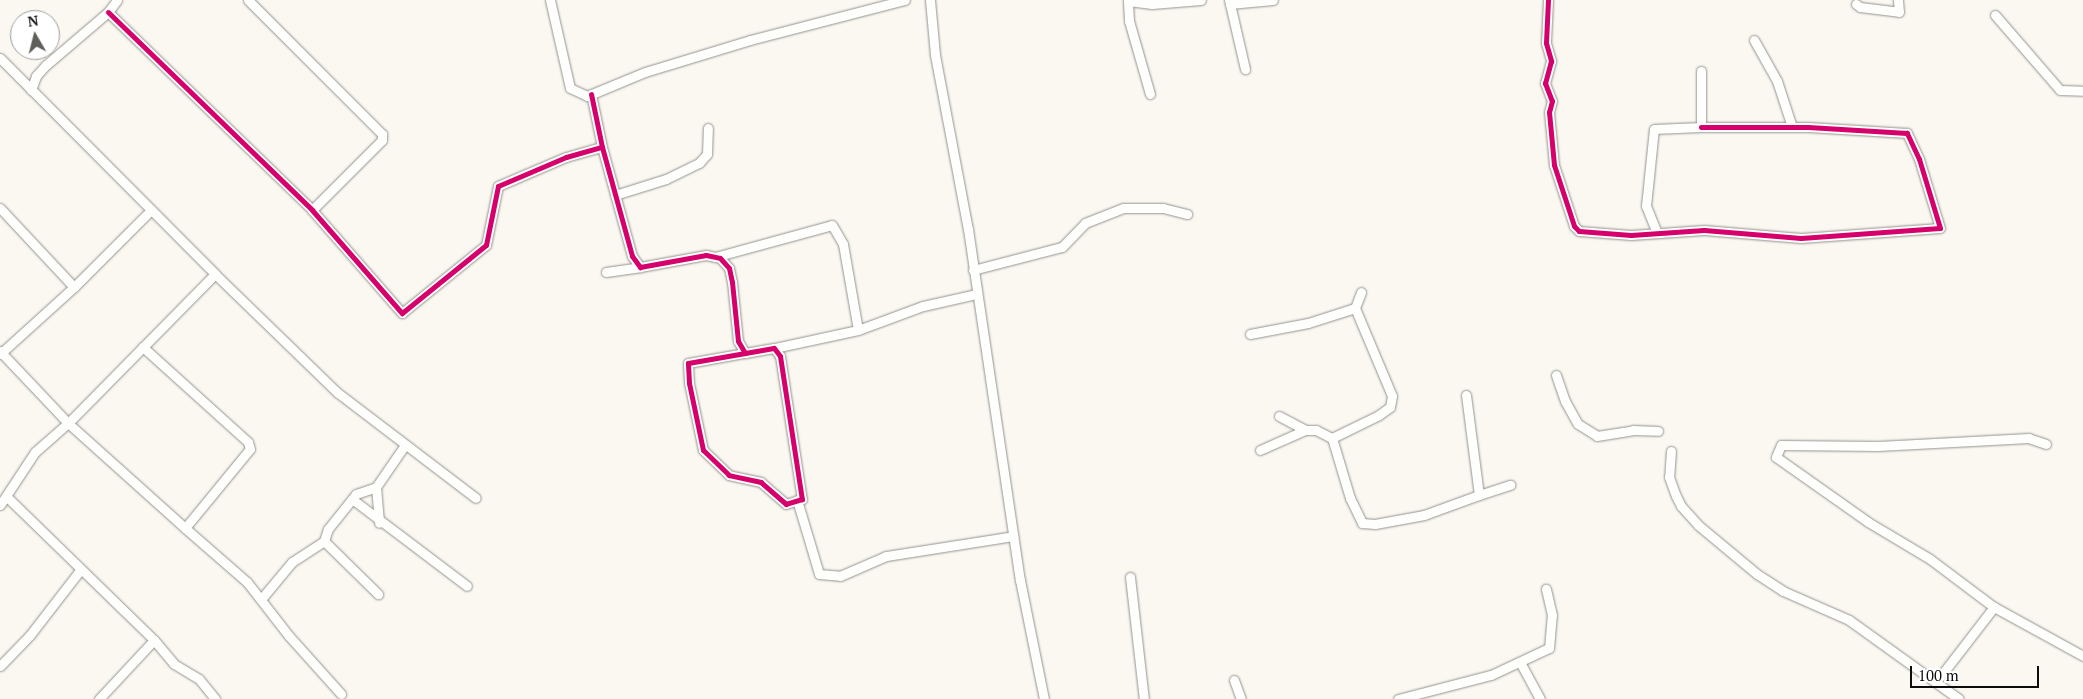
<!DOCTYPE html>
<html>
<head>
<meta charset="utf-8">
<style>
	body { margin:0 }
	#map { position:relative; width:2083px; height:699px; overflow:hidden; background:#faf8f0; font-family:"PT Serif",serif }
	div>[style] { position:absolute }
	.roads { filter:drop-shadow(0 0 1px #93928f) drop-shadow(0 0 1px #93928f) }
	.minor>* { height:9px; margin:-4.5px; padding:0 4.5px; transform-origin:4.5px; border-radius:4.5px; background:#fefefd }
	.cycleway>* { height:5px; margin:-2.5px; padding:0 2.5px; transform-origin:2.5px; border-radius:2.5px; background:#d6006c }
	span { translate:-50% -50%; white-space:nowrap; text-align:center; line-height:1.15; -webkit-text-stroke:5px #fff; paint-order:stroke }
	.north { position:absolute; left:10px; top:10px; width:50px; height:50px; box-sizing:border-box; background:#fff; border:1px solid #9e9e9e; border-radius:50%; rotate:352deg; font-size:14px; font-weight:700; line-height:20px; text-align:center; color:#0c0c0c }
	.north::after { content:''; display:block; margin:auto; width:18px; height:22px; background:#5f5f5c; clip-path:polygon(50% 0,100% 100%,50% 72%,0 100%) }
	.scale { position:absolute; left:1910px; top:666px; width:129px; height:22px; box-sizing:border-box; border:2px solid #0c0c0c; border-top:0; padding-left:6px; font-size:15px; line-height:18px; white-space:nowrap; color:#0c0c0c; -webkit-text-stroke:4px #fff; paint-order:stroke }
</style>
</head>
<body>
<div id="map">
	<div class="roads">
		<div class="minor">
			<div style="left:248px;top:0;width:190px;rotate:45deg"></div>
			<div style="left:382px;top:134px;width:6px;rotate:90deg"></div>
			<div style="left:382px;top:140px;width:99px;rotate:135deg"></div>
			<div style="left:550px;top:0;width:90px;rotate:77.2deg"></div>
			<div style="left:570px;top:88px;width:19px;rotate:25deg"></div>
			<div style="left:587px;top:96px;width:63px;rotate:-22.5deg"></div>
			<div style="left:645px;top:72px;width:110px;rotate:-16.9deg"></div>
			<div style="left:750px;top:40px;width:160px;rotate:-14.5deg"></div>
			<div style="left:930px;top:0;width:55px;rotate:84.8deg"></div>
			<div style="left:935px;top:55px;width:177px;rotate:79.3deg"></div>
			<div style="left:968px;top:229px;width:355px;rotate:81.6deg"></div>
			<div style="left:1020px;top:580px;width:121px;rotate:78.6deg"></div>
			<div style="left:1229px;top:0;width:4px;rotate:76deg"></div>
			<div style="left:1230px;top:4px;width:43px;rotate:-5.3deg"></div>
			<div style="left:1548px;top:0;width:43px;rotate:92.7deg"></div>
			<div style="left:1546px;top:43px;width:19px;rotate:74deg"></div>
			<div style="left:1551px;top:61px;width:23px;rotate:105deg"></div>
			<div style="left:1545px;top:83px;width:19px;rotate:69deg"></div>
			<div style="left:1552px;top:101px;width:11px;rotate:105deg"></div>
			<div style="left:1549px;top:112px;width:53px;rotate:84.6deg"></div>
			<div style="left:1554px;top:165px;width:64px;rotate:71.8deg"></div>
			<div style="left:1574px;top:226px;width:7px;rotate:45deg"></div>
			<div style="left:1579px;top:231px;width:52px;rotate:4.4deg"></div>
			<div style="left:1631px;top:235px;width:73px;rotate:-3.9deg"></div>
			<div style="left:1704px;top:230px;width:97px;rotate:4.7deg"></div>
			<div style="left:1801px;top:238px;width:139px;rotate:-4.1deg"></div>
			<div style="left:1940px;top:228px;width:72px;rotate:-106.9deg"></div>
			<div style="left:1919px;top:159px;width:29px;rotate:-115deg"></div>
			<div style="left:1907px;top:133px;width:99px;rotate:-176.5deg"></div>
			<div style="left:1808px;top:127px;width:107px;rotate:180deg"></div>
			<div style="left:1230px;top:4px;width:67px;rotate:77deg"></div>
			<div style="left:1856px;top:4px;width:5px;rotate:37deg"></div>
			<div style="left:1860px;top:7px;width:39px;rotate:7deg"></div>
			<div style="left:1899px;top:12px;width:12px;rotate:-95deg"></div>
			<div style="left:108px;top:12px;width:284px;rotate:44.1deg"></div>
			<div style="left:312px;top:210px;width:137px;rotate:48.9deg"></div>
			<div style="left:402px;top:313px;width:108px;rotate:-39deg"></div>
			<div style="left:486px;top:245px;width:60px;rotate:-78.5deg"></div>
			<div style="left:498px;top:186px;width:74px;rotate:-23.1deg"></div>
			<div style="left:566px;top:157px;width:37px;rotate:-16deg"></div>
			<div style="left:602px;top:147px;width:54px;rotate:-101.7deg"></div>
			<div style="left:1995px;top:15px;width:99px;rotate:49.1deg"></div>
			<div style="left:2060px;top:90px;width:23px;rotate:2deg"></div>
			<div style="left:1754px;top:40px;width:47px;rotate:60.7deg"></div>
			<div style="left:1777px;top:81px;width:48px;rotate:71.9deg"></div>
			<div style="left:0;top:58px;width:305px;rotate:45.1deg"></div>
			<div style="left:215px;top:274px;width:209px;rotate:134.6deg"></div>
			<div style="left:68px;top:423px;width:99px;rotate:-133.4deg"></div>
			<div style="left:31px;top:90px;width:15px;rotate:-70deg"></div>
			<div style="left:36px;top:76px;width:15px;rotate:-48deg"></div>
			<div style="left:46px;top:65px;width:82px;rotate:-40.5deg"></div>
			<div style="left:108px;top:12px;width:15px;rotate:-53deg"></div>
			<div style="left:1150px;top:94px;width:76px;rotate:-106deg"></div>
			<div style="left:1129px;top:21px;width:20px;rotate:-93deg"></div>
			<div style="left:1128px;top:1px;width:24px;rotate:7deg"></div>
			<div style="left:1152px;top:4px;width:49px;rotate:-4.7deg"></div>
			<div style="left:602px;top:147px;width:113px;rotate:74.6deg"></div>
			<div style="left:632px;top:256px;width:14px;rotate:54deg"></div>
			<div style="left:640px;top:267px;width:67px;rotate:-10.3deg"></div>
			<div style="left:706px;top:255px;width:14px;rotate:12deg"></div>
			<div style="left:720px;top:258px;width:13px;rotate:48deg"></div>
			<div style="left:729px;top:268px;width:14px;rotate:78deg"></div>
			<div style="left:732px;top:282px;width:59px;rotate:84.2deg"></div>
			<div style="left:738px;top:341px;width:14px;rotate:60deg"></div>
			<div style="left:745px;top:353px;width:29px;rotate:-10deg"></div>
			<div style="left:774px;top:348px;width:10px;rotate:53deg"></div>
			<div style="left:780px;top:356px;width:145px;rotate:81.3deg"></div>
			<div style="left:802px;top:499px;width:17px;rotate:163deg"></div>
			<div style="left:786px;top:504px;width:33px;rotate:-139deg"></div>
			<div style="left:761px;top:482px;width:33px;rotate:-168deg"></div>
			<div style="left:729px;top:475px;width:36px;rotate:-136deg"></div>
			<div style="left:703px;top:450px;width:68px;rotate:-101.8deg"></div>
			<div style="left:689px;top:383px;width:20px;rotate:-93deg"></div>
			<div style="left:688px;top:363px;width:58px;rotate:-10deg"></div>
			<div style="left:615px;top:195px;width:53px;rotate:-17.4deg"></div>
			<div style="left:666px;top:179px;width:37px;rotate:-26deg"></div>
			<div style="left:699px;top:163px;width:12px;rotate:-48deg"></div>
			<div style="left:707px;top:154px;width:26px;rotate:-88deg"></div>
			<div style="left:0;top:208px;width:108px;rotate:46.9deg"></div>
			<div style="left:1657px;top:233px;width:29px;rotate:-112deg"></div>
			<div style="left:1646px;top:206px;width:77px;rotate:-84.1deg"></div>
			<div style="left:1654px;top:129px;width:47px;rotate:-2.4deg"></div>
			<div style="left:1701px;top:127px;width:56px;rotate:-90deg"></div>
			<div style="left:715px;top:257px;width:121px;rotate:-15.3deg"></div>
			<div style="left:832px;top:225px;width:22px;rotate:60deg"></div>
			<div style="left:843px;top:244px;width:87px;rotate:80.1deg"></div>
			<div style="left:858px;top:330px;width:86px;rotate:167.9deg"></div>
			<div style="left:973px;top:270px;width:92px;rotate:-14.5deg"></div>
			<div style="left:1062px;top:247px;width:33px;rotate:-46deg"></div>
			<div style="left:1085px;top:223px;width:41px;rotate:-21.5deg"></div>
			<div style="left:1123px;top:208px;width:40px"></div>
			<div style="left:1163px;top:208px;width:25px;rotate:14deg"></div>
			<div style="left:606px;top:272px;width:34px;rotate:-8deg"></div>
			<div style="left:215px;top:274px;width:171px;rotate:44.1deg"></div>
			<div style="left:338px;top:393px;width:173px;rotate:37.3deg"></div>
			<div style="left:1355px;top:308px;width:95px;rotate:67.2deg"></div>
			<div style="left:1392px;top:396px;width:11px;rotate:100deg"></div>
			<div style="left:1390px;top:407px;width:14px;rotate:144deg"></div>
			<div style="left:1379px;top:415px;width:52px;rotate:153.9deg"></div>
			<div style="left:1332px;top:438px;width:63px;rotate:73.3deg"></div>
			<div style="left:1350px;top:498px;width:28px;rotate:64deg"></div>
			<div style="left:1362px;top:523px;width:13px;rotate:4deg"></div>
			<div style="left:1375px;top:524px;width:50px;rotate:-10.4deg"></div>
			<div style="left:1424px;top:515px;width:59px;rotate:-20deg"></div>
			<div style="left:858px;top:330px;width:69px;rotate:-20.3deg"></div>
			<div style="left:923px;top:306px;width:54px;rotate:-12.8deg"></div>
			<div style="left:1250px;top:334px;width:59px;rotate:-10.7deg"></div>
			<div style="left:1308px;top:323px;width:49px;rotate:-17.7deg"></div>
			<div style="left:1355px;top:308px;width:17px;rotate:-69deg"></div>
			<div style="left:0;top:354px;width:100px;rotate:-42.2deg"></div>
			<div style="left:74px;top:287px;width:107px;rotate:-45deg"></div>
			<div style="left:1556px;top:375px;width:28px;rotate:71deg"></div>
			<div style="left:1565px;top:401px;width:26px;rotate:61deg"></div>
			<div style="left:1578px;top:424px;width:22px;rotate:32deg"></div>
			<div style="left:1597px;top:436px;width:36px;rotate:-9deg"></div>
			<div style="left:1633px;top:430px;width:25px;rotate:2deg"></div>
			<div style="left:1466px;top:395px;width:101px;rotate:82.6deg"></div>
			<div style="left:1479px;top:495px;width:33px;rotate:-18deg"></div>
			<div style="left:1279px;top:416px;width:30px;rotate:28deg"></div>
			<div style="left:2046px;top:444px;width:18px;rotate:-161deg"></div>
			<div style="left:2029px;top:438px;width:151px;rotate:177deg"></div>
			<div style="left:1878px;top:446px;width:97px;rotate:-179.4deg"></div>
			<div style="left:1781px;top:445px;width:13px;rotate:113deg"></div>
			<div style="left:1776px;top:457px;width:113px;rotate:35.2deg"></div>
			<div style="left:1868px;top:522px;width:72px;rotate:30.8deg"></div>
			<div style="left:1930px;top:559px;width:80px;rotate:36.9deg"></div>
			<div style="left:1994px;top:607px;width:102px;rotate:28.8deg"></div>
			<div style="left:1260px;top:450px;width:49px;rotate:-24deg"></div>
			<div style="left:1305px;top:430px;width:11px"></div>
			<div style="left:1316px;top:430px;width:18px;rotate:27deg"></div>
			<div style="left:1671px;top:451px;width:26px;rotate:94deg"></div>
			<div style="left:1669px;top:477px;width:20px;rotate:70deg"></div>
			<div style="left:1676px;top:496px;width:11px;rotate:63deg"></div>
			<div style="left:1681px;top:506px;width:25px;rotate:48deg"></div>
			<div style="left:1698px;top:525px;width:77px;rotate:39.7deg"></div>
			<div style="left:1757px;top:574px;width:31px;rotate:33deg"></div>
			<div style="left:1783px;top:591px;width:72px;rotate:23.7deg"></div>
			<div style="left:1849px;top:620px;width:135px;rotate:35.7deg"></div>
			<div style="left:376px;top:487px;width:36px;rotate:85deg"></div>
			<div style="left:6px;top:496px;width:206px;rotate:44.2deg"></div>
			<div style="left:154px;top:640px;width:81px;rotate:133deg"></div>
			<div style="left:352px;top:499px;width:144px;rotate:37.1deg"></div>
			<div style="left:797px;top:500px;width:77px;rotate:73.4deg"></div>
			<div style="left:819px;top:574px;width:21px;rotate:5deg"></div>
			<div style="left:840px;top:576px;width:50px;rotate:-23.5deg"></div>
			<div style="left:886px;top:556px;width:129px;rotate:-8.9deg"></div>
			<div style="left:0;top:505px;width:64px;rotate:-56.6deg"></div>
			<div style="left:35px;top:452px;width:44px;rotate:-41.3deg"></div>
			<div style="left:68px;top:423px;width:157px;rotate:41.9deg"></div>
			<div style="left:185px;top:528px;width:102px;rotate:-50.6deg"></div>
			<div style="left:250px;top:449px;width:7px;rotate:-106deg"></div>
			<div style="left:248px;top:442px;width:142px;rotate:-137.9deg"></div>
			<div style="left:185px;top:528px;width:82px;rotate:41.1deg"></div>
			<div style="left:247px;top:582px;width:68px;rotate:52.1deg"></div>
			<div style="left:289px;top:636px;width:78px;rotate:48.1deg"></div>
			<div style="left:324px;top:541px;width:76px;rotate:44.5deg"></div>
			<div style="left:1130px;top:577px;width:123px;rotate:83.5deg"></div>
			<div style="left:262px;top:598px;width:47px;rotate:-50.2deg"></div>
			<div style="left:292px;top:562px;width:38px;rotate:-33deg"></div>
			<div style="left:324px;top:541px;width:13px;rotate:-72deg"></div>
			<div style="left:328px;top:529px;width:45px;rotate:-51.3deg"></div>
			<div style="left:356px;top:494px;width:21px;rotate:-19deg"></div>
			<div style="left:376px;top:487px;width:51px;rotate:-55.4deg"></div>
			<div style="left:154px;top:640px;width:31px;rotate:50deg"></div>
			<div style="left:174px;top:664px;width:29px;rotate:31deg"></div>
			<div style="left:199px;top:679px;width:26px;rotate:51deg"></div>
			<div style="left:1520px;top:662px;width:42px;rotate:61.6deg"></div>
			<div style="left:0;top:666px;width:43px;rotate:-45.9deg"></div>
			<div style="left:30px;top:635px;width:83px;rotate:-52.3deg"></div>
			<div style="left:1234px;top:680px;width:20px;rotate:70deg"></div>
			<div style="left:1936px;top:682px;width:95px;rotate:-52.3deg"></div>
			<div style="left:1398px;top:699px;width:96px;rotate:-14.5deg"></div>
			<div style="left:1491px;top:675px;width:64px;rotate:-25deg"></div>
			<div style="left:1549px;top:648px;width:33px;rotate:-85deg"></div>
			<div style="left:1552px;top:615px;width:27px;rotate:-103deg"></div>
		</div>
	</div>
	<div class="cycleway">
		<div style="left:1548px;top:0;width:43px;rotate:92.7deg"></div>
		<div style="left:1546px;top:43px;width:19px;rotate:74deg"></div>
		<div style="left:1551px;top:61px;width:23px;rotate:105deg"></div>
		<div style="left:1545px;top:83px;width:19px;rotate:69deg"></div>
		<div style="left:1552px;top:101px;width:11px;rotate:105deg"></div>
		<div style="left:1549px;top:112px;width:53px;rotate:84.6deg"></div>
		<div style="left:1554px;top:165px;width:64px;rotate:71.8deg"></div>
		<div style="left:1574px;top:226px;width:7px;rotate:45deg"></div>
		<div style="left:1579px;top:231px;width:52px;rotate:4.4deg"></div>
		<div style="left:1631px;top:235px;width:73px;rotate:-3.9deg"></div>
		<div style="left:1704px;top:230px;width:97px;rotate:4.7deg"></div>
		<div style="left:1801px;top:238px;width:139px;rotate:-4.1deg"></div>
		<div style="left:1940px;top:228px;width:72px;rotate:-106.9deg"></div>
		<div style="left:1919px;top:159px;width:29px;rotate:-115deg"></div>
		<div style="left:1907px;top:133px;width:99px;rotate:-176.5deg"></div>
		<div style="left:1808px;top:127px;width:107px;rotate:180deg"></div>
		<div style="left:108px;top:12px;width:284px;rotate:44.1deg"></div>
		<div style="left:312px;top:210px;width:137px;rotate:48.9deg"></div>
		<div style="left:402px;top:313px;width:108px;rotate:-39deg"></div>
		<div style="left:486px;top:245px;width:60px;rotate:-78.5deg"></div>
		<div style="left:498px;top:186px;width:74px;rotate:-23.1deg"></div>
		<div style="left:566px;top:157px;width:37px;rotate:-16deg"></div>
		<div style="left:602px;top:147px;width:54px;rotate:-101.7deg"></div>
		<div style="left:602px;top:147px;width:113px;rotate:74.6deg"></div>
		<div style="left:632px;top:256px;width:14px;rotate:54deg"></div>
		<div style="left:640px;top:267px;width:67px;rotate:-10.3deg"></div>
		<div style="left:706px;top:255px;width:14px;rotate:12deg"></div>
		<div style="left:720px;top:258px;width:13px;rotate:48deg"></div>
		<div style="left:729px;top:268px;width:14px;rotate:78deg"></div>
		<div style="left:732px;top:282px;width:59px;rotate:84.2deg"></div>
		<div style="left:738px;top:341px;width:14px;rotate:60deg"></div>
		<div style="left:745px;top:353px;width:29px;rotate:-10deg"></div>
		<div style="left:774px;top:348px;width:10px;rotate:53deg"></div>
		<div style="left:780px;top:356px;width:145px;rotate:81.3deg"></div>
		<div style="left:802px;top:499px;width:17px;rotate:163deg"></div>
		<div style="left:786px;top:504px;width:33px;rotate:-139deg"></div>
		<div style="left:761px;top:482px;width:33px;rotate:-168deg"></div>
		<div style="left:729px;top:475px;width:36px;rotate:-136deg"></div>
		<div style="left:703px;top:450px;width:68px;rotate:-101.8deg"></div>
		<div style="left:689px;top:383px;width:20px;rotate:-93deg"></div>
		<div style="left:688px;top:363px;width:58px;rotate:-10deg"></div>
	</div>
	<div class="north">N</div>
	<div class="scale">100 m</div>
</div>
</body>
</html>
